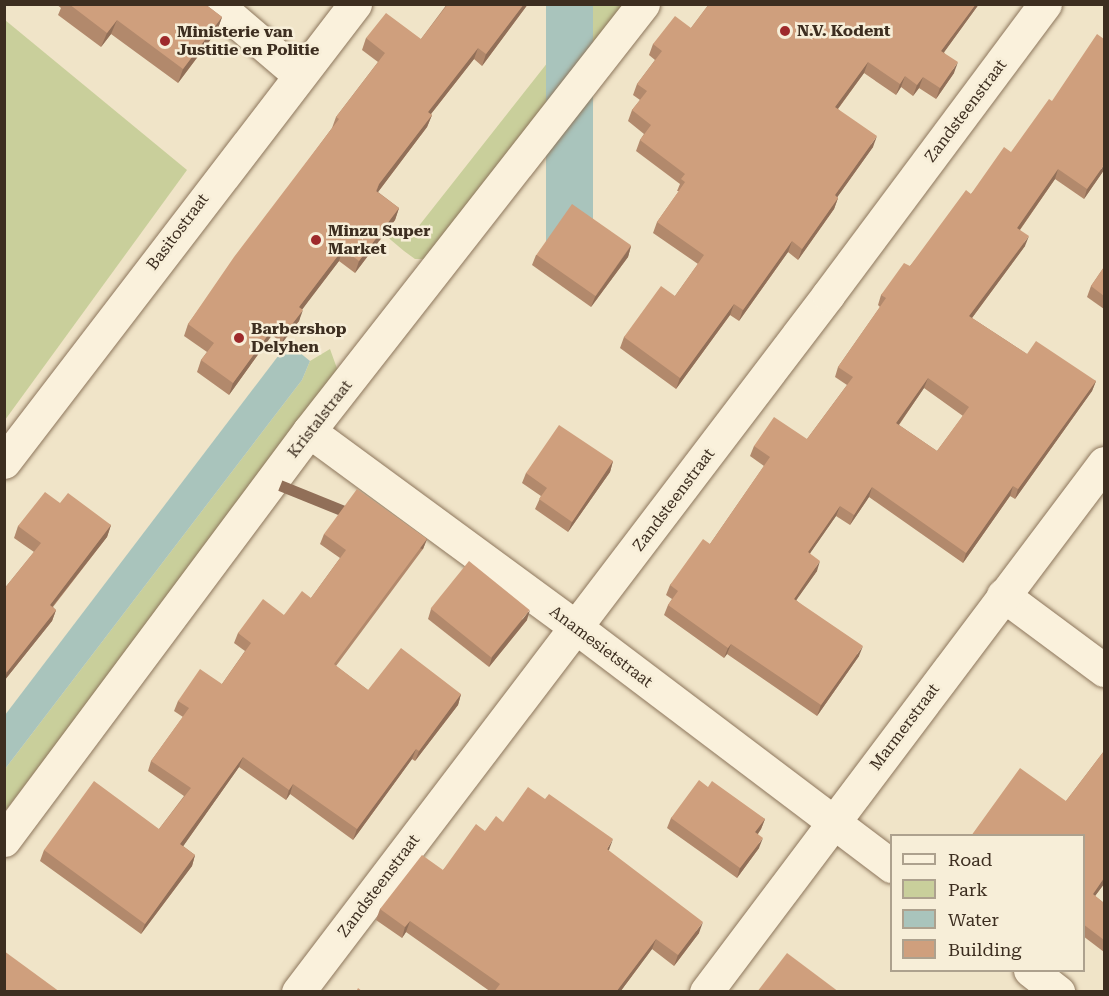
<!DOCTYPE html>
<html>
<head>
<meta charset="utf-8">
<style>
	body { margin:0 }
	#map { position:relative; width:1109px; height:996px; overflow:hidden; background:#f0e4c8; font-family:"Roboto Serif",serif }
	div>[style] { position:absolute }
	.green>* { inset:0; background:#c9cf9b }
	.water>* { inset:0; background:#a9c4bc; transform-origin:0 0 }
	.roads { filter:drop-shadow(0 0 2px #8d765c) drop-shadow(0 0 2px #8d765c) }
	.minor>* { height:33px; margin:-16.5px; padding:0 16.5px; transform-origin:16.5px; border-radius:16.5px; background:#faf1dc }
	.wall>* { inset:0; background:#b2896c }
	.shaded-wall>* { inset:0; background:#916f58; transform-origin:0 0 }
	.building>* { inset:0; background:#cf9f7d; transform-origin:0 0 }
	.dots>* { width:16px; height:16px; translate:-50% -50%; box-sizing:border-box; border:3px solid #f7eed8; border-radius:50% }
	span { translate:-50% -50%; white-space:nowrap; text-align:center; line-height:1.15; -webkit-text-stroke:5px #f7eed8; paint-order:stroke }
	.poi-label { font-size:16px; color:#3d2e20; font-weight:700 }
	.left { translate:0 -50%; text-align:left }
	.street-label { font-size:16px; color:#3d2e20 }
	.frame { position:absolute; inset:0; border:6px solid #3d2e20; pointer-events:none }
	.legend { position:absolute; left:890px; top:834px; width:195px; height:138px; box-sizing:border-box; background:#f7eed8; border:2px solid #ada18e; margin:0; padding:8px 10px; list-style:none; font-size:18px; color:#3d2e20 }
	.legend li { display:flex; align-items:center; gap:12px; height:30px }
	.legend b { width:30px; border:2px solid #ada18e }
</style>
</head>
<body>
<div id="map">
	<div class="green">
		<div style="clip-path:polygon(593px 5px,624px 5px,427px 259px,415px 259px,404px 251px,385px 235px,382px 212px,407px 241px)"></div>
		<div style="clip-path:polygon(5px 20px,187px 170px,5px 420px)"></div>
		<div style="clip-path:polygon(330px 349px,339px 374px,5px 811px,5px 769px,302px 380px,310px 361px)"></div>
	</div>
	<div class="water">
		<div style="left:546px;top:5px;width:47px;height:264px"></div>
		<div style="clip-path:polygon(288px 343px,310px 361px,302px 380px,5px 769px,5px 715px)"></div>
	</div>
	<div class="roads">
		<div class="minor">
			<div style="left:216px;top:4px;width:109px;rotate:40.5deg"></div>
			<div style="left:309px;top:431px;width:333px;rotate:36.3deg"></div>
			<div style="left:577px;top:628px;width:395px;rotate:37.1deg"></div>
			<div style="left:4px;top:462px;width:577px;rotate:-52.53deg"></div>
			<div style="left:1003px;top:595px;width:126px;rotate:36.6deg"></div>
			<div style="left:4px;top:840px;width:510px;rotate:-53.29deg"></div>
			<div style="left:309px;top:431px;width:542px;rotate:-51.97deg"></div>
			<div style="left:1030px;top:970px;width:36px;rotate:38deg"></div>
			<div style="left:298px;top:992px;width:876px;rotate:-52.75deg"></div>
			<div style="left:828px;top:295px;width:363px;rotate:-53.3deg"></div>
			<div style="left:706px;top:992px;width:662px;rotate:-53.04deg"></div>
		</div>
	</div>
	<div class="wall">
		<div style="clip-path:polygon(56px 4px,205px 4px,222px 17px,217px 31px,178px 83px,111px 34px,101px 47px,58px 15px,61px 8px)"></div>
		<div style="clip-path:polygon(447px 4px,528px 4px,482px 66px,474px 59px,431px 114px,432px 115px,427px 127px,378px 192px,399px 208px,395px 220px,355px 273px,339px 261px,302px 309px,299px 321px,282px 343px,272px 335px,229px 395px,197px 372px,201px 360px,207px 352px,184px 336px,188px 324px,332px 128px,336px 117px,378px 62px,362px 50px,366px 38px,421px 39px)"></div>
		<div style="clip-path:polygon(709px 4px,979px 4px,944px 52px,954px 73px,936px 99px,919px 88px,913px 96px,901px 87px,896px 95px,864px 73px,838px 109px,873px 147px,837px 197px,838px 198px,834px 209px,798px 260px,788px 252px,739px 321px,730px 315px,676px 389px,620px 348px,624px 337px,675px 296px,698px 264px,653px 233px,657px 222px,679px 191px,677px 191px,680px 184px,636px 151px,640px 140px,644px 134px,628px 121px,632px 110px,640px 100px,633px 95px,637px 84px,655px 60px,649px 55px,653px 44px,691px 28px)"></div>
		<div style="clip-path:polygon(evenodd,1011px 152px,1104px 170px,1084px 199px,1055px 179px,1020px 230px,1025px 246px,972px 318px,1027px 354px,1096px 381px,1092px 391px,1015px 499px,1010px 496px,963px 563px,869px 497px,850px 525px,836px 516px,810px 553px,817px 571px,796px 600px,859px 656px,817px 716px,727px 654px,724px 658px,664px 615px,668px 605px,672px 599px,666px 595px,670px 585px,710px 544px,764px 466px,750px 456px,754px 446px,807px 439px,847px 385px,835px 377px,838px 367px,880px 307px,878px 305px,881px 295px,910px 266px,971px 194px,1011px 152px,924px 388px,963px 416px,937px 451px,899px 425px,924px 388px)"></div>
		<div style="clip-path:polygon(631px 246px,628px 257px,591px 307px,532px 265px,536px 255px)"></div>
		<div style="clip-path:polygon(1104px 267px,1104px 309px,1087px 297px,1091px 286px)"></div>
		<div style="clip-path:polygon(613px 461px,610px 472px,568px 532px,535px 509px,541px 496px,522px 483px,526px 473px)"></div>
		<div style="clip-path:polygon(60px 503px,111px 525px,107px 537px,53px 607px,56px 610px,52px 621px,4px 681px,4px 589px,34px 552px,14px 538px,18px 526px)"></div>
		<div style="clip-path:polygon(324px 534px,427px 539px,423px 549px,336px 666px,368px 690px,461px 694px,458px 705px,415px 761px,412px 759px,353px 840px,290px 794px,286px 800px,239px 767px,183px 846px,195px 855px,192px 866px,141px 934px,40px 861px,44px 850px,159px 829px,184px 796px,148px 771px,151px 761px,183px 717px,174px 711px,178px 701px,222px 684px,245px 651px,234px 643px,238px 633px,284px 615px,311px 598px,340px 558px,320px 544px)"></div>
		<div style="clip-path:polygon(431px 609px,527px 620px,489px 667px,428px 619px)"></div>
		<div style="clip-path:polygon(1104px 751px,1104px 884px,1095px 896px,1104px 903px,1104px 952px,1083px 936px,1083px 836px,1066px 801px)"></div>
		<div style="clip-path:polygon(708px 787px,765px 819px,761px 829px,758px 834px,759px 848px,737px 878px,667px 828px,671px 818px)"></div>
		<div style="clip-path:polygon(503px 822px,609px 851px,699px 933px,674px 966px,652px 949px,620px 992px,491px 992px,406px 932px,402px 938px,376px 920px,380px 909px,443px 870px,485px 831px)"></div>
	</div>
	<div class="shaded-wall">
		<div style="clip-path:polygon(524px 4px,528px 4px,482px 66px,486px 54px)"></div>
		<div style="clip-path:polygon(976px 4px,979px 4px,937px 62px,941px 51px)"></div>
		<div style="clip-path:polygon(222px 17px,217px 31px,178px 83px,183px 69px)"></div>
		<div style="clip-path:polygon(117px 20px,111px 34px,101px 47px,107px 33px)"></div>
		<div style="clip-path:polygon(478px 48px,474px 59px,423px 124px,428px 112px)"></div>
		<div style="clip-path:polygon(868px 62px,864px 73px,831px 118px,835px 107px)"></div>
		<div style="clip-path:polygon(958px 62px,954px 73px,936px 99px,940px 88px)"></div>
		<div style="clip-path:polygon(905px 76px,901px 87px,896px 95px,900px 84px)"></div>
		<div style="clip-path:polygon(923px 77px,919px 88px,913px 96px,917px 85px)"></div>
		<div style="clip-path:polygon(432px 115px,427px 127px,375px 196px,379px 184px)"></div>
		<div style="clip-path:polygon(877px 136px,873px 147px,831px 206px,835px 195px)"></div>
		<div style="clip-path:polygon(1104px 165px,1104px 170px,1084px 199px,1087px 189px)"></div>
		<div style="clip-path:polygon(1058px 169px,1055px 179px,1014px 238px,1017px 228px)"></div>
		<div style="clip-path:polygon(838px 198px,834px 209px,798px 260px,802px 249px)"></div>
		<div style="clip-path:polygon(399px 208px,395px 220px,355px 273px,359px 261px)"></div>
		<div style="clip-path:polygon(1029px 236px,1025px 246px,966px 326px,969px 316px)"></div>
		<div style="clip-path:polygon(792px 241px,788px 252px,739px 321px,743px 310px)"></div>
		<div style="clip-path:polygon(631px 246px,628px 257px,591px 307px,595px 297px)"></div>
		<div style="clip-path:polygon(343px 249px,339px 261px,295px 319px,299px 307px)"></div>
		<div style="clip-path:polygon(734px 304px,730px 315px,676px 389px,680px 378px)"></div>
		<div style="clip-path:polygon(303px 310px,299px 321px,282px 343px,286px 332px)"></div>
		<div style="clip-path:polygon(276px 324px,272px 335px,229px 395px,233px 383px)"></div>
		<div style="clip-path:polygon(928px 378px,924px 388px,893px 433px,896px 423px)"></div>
		<div style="clip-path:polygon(1096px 381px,1092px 391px,1015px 499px,1018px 489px)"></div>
		<div style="clip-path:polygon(613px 461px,610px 472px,568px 532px,572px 522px)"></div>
		<div style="clip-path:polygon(1013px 486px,1010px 496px,963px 563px,966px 553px)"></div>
		<div style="clip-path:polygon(872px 487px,869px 497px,850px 525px,854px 515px)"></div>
		<div style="clip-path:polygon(840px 506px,836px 516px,804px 562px,808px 552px)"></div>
		<div style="clip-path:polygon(111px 525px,107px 537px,45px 616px,50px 605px)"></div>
		<div style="left:427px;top:539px;width:11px;height:156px;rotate:112deg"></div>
		<div style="clip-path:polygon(820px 561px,817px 571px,790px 609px,794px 599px)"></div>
		<div style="clip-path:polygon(56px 610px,52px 621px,4px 681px,7px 672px)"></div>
		<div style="clip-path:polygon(530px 610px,527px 620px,489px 667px,492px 657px)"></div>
		<div style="clip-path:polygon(731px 644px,727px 654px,724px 658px,728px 648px)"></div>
		<div style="clip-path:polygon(863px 646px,859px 656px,817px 716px,821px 705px)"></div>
		<div style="clip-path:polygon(461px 694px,458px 705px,415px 761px,419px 751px)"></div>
		<div style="clip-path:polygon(416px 749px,412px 759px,353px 840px,357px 829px)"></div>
		<div style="clip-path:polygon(243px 757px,239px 767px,177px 855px,180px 844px)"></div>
		<div style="clip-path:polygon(293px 784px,290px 794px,286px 800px,289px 790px)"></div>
		<div style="clip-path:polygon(765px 819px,761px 829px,752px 842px,755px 832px)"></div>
		<div style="clip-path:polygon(763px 838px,759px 848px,737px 878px,740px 868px)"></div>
		<div style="clip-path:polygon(613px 839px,609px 850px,603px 860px,607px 849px)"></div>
		<div style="clip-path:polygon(195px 855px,192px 866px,141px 934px,145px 924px)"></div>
		<div style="clip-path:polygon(1104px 878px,1104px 884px,1089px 904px,1093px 894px)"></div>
		<div style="clip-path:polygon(410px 921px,406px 932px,402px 938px,405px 927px)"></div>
		<div style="clip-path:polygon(703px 922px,699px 933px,674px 966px,678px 955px)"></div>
		<div style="clip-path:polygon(656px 939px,652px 949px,620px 992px,616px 992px)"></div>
	</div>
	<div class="building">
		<div style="clip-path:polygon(69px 4px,205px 4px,222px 17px,183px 69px,117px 20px,107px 33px)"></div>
		<div style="clip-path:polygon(448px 4px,524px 4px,486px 54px,478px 48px,428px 112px,432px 115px,379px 184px,376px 191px,399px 208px,359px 261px,343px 249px,299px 307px,303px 310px,286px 332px,276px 324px,233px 383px,201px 360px,214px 343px,188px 324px,234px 257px,339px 119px,336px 117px,385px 53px,366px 38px,386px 13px,421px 39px)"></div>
		<div style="clip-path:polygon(709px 4px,976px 4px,941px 51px,958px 62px,940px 88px,923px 77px,917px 85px,905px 76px,900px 84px,868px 62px,835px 107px,877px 136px,835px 195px,838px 198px,802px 249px,792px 241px,743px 310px,734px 304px,680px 378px,624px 337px,661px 286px,675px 296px,704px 255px,657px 222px,685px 182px,681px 179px,685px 174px,640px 140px,651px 125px,632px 110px,647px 91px,637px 84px,662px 51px,653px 44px,675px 16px,691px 28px)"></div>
		<div style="clip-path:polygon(evenodd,1097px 34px,1104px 39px,1104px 165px,1087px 189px,1058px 169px,1017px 228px,1029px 236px,969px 316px,1027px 354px,1036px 341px,1096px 381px,1018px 489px,1013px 486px,966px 553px,872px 487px,854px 515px,840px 506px,808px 552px,820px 561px,794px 599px,863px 646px,821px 705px,731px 644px,728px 648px,668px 605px,678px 591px,670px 585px,703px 539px,710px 544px,770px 457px,754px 446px,774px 417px,807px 439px,853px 377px,838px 367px,886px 298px,881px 295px,904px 263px,910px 266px,966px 190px,971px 194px,1004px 147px,1011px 152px,1049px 99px,1052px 101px,1097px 34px,928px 378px,969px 407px,937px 451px,896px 423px,928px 378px)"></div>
		<div style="left:572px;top:204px;width:72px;height:62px;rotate:35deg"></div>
		<div style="clip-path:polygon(1104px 267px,1104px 296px,1091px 286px)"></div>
		<div style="clip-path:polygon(559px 425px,613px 461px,572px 522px,539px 499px,547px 488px,526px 473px)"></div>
		<div style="clip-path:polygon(357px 489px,427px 539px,334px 664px,368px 690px,401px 648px,461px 694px,419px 751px,416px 749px,357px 829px,293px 784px,289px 790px,243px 757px,180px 844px,195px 855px,145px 924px,44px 850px,94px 781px,159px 829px,191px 788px,151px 761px,189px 708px,178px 701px,200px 669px,222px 684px,251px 643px,238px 633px,263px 599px,284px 615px,302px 591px,311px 598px,346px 550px,324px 534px)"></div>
		<div style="clip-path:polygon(45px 492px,60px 503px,68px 493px,111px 525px,50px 605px,56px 610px,7px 672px,4px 670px,4px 589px,41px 543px,18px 526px)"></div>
		<div style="left:469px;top:561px;width:78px;height:61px;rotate:39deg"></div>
		<div style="clip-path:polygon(1104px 751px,1104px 878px,1093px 894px,1104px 903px,1104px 940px,1083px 924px,1083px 836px,971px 836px,1020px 768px,1066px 801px)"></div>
		<div style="clip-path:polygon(699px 780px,708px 787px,712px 781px,765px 819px,755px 832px,763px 838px,740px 868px,671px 818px)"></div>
		<div style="clip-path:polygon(528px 787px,545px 799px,549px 794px,613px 839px,607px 849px,703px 922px,678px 955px,656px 939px,616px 992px,494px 992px,500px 984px,410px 921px,405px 927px,380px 909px,422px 855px,443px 870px,476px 824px,485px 831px,496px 816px,503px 822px)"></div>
		<div style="clip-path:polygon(4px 951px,60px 992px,4px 992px)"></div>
		<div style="clip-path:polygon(787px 953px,839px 992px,757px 992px)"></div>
		<div style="clip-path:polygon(358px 988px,363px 992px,356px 992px)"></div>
	</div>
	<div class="dots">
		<div style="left:785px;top:31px;background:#9e2a2b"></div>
		<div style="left:165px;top:41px;background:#9e2a2b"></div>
		<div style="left:316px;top:240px;background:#9e2a2b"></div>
		<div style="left:239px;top:338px;background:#9e2a2b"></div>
	</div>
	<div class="poi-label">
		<span class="left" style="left:797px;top:31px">N.V. Kodent</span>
		<span class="left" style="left:177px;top:41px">Ministerie van<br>Justitie en Politie</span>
		<span class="left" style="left:328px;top:240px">Minzu Super<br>Market</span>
		<span class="left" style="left:251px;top:338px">Barbershop<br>Delyhen</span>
	</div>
	<div class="street-label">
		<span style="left:966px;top:111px;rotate:-53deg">Zandsteenstraat</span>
		<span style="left:178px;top:232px;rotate:-53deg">Basitostraat</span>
		<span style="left:320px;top:419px;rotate:-52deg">Kristalstraat</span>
		<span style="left:674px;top:500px;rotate:-53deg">Zandsteenstraat</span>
		<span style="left:601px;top:647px;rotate:37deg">Anamesietstraat</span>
		<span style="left:905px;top:727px;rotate:-53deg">Marmerstraat</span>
		<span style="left:379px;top:886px;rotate:-53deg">Zandsteenstraat</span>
	</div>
	<div class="frame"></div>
	<ul class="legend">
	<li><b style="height:8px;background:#faf1dc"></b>Road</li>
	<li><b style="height:16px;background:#c9cf9b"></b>Park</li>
	<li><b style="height:16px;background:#a9c4bc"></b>Water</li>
	<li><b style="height:16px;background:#cf9f7d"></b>Building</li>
	</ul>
</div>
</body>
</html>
